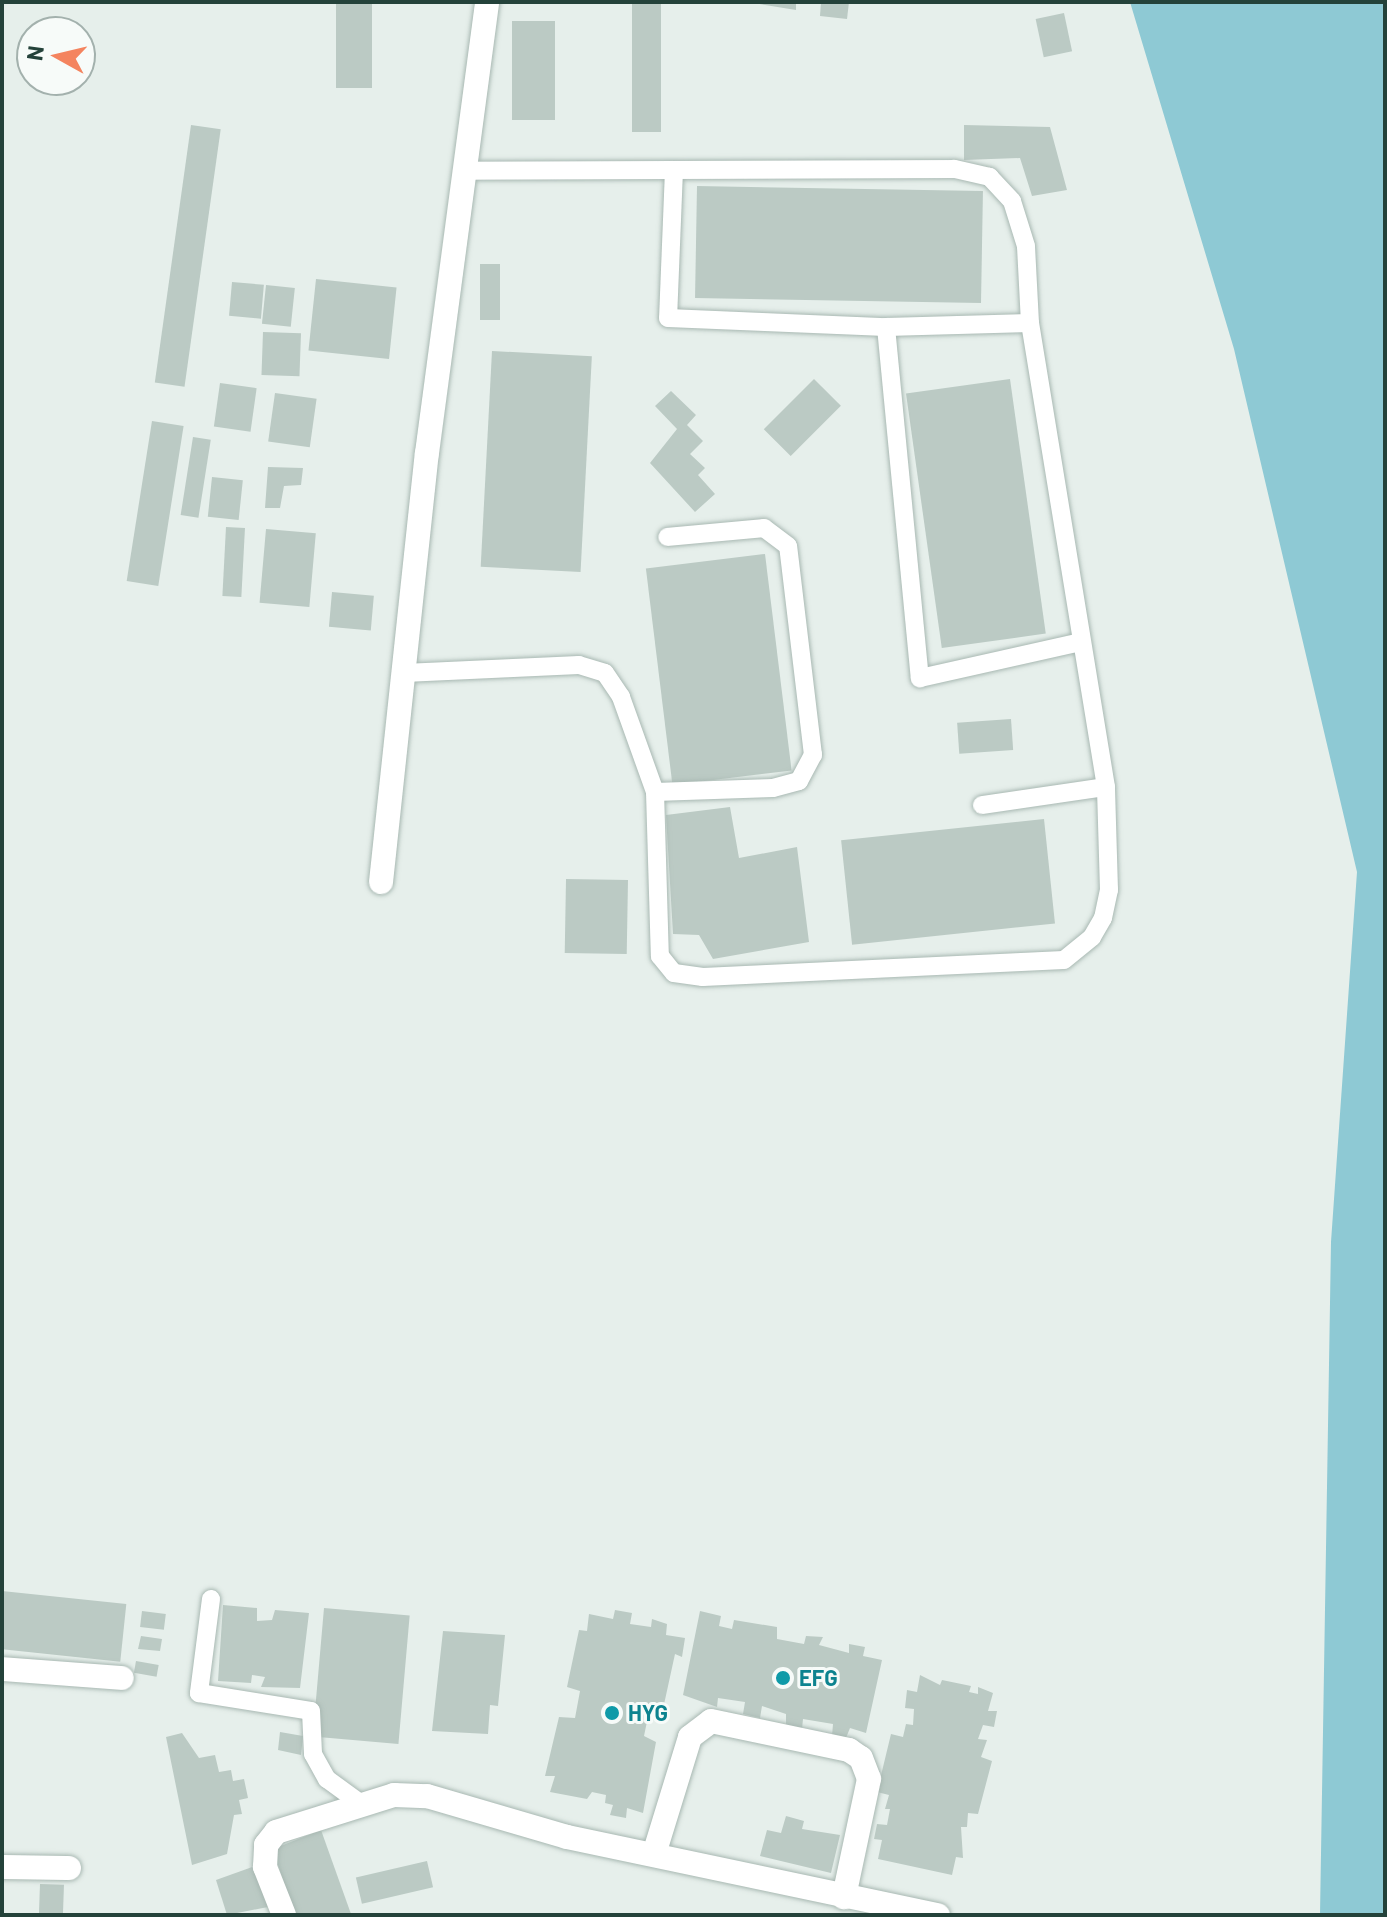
<!DOCTYPE html>
<html>
<head>
<meta charset="utf-8">
<style>
	body { margin:0 }
	#map { position:relative; width:1387px; height:1917px; overflow:hidden; background:#e6efeb; font-family:Barlow,sans-serif }
	div>[style] { position:absolute }
	.water>* { inset:0; background:#8ec9d4 }
	.building>* { inset:0; background:#bbcac4; transform-origin:0 0 }
	.roads { filter:drop-shadow(0 0 2px #a8b8b2) drop-shadow(0 0 2px #a8b8b2) }
	.service>* { height:18px; margin:-9px; padding:0 9px; transform-origin:9px; border-radius:9px; background:#fff }
	.minor>* { height:24px; margin:-12px; padding:0 12px; transform-origin:12px; border-radius:12px; background:#fff }
	.dots>* { width:22px; height:22px; translate:-50% -50%; box-sizing:border-box; border:4px solid #f7fbf9; border-radius:50% }
	span { translate:-50% -50%; white-space:nowrap; text-align:center; line-height:1.15; -webkit-text-stroke:6px #f7fbf9; paint-order:stroke }
	.culture-label { font-size:22px; color:#0d838f; font-weight:700 }
	.left { translate:0 -50%; text-align:left }
	.frame { position:absolute; inset:0; border:4px solid #24423a; pointer-events:none }
	.north { position:absolute; left:16px; top:16px; width:80px; height:80px; box-sizing:border-box; background:#f7fbf9; border:2px solid #a3b1ad; border-radius:50%; rotate:278deg; font-size:22px; font-weight:700; line-height:32px; text-align:center; color:#24423a }
	.north::after { content:''; display:block; margin:auto; width:28px; height:36px; background:#f4845f; clip-path:polygon(50% 0,100% 100%,50% 72%,0 100%) }
</style>
</head>
<body>
<div id="map">
	<div class="water">
		<div style="clip-path:polygon(1130px 2px,1385px 2px,1385px 1915px,1320px 1915px,1331px 1242px,1357px 872px,1234px 349px)"></div>
	</div>
	<div class="building">
		<div style="left:336px;top:2px;width:36px;height:86px"></div>
		<div style="left:632px;top:2px;width:29px;height:130px"></div>
		<div style="clip-path:polygon(747px 2px,796px 2px,796px 10px)"></div>
		<div style="clip-path:polygon(821px 2px,849px 2px,847px 19px,820px 16px)"></div>
		<div style="left:1064px;top:13px;width:39px;height:29px;rotate:78deg"></div>
		<div style="left:512px;top:21px;width:43px;height:99px"></div>
		<div style="left:191px;top:125px;width:30px;height:260px;rotate:8deg"></div>
		<div style="clip-path:polygon(964px 125px,1050px 127px,1067px 190px,1032px 196px,1020px 158px,964px 160px)"></div>
		<div style="left:697px;top:186px;width:286px;height:112px;rotate:1deg"></div>
		<div style="left:480px;top:264px;width:20px;height:56px"></div>
		<div style="left:316px;top:279px;width:81px;height:72px;rotate:6deg"></div>
		<div style="left:232px;top:282px;width:32px;height:34px;rotate:5deg"></div>
		<div style="left:266px;top:285px;width:29px;height:39px;rotate:6deg"></div>
		<div style="left:263px;top:332px;width:38px;height:43px;rotate:2deg"></div>
		<div style="left:492px;top:351px;width:100px;height:216px;rotate:3deg"></div>
		<div style="left:814px;top:379px;width:38px;height:71px;rotate:45deg"></div>
		<div style="left:1010px;top:379px;width:257px;height:105px;rotate:82deg"></div>
		<div style="left:220px;top:383px;width:37px;height:44px;rotate:8deg"></div>
		<div style="clip-path:polygon(671px 391px,696px 415px,687px 425px,703px 441px,690px 454px,705px 468px,698px 475px,715px 494px,695px 512px,650px 463px,677px 429px,655px 406px)"></div>
		<div style="left:275px;top:393px;width:42px;height:49px;rotate:8deg"></div>
		<div style="left:152px;top:421px;width:32px;height:162px;rotate:9deg"></div>
		<div style="left:193px;top:437px;width:18px;height:79px;rotate:9deg"></div>
		<div style="clip-path:polygon(268px 467px,303px 468px,301px 485px,284px 486px,280px 508px,265px 508px)"></div>
		<div style="left:212px;top:477px;width:31px;height:40px;rotate:6deg"></div>
		<div style="left:226px;top:527px;width:19px;height:69px;rotate:3deg"></div>
		<div style="left:266px;top:529px;width:50px;height:74px;rotate:5deg"></div>
		<div style="left:765px;top:554px;width:218px;height:120px;rotate:83deg"></div>
		<div style="left:332px;top:592px;width:42px;height:35px;rotate:5deg"></div>
		<div style="left:1011px;top:719px;width:31px;height:54px;rotate:86deg"></div>
		<div style="clip-path:polygon(730px 807px,739px 858px,797px 847px,809px 942px,713px 959px,699px 935px,673px 934px,666px 815px)"></div>
		<div style="left:1044px;top:819px;width:105px;height:204px;rotate:84deg"></div>
		<div style="left:628px;top:880px;width:74px;height:62px;rotate:91deg"></div>
		<div style="left:2px;top:1591px;width:125px;height:58px;rotate:6deg"></div>
		<div style="clip-path:polygon(223px 1605px,257px 1608px,257px 1621px,272px 1620px,275px 1610px,309px 1613px,300px 1688px,261px 1687px,265px 1677px,252px 1675px,251px 1683px,218px 1681px)"></div>
		<div style="left:324px;top:1608px;width:86px;height:129px;rotate:5deg"></div>
		<div style="clip-path:polygon(615px 1610px,632px 1613px,630px 1624px,651px 1627px,652px 1619px,667px 1624px,666px 1635px,685px 1638px,682px 1657px,675px 1654px,663px 1709px,650px 1707px,644px 1736px,656px 1742px,643px 1813px,627px 1808px,626px 1818px,610px 1815px,613px 1805px,605px 1803px,606px 1795px,592px 1792px,587px 1799px,550px 1792px,555px 1776px,545px 1776px,559px 1717px,575px 1718px,580px 1691px,567px 1687px,579px 1630px,587px 1631px,589px 1614px,613px 1619px)"></div>
		<div style="left:142px;top:1611px;width:24px;height:16px;rotate:7deg"></div>
		<div style="clip-path:polygon(700px 1611px,721px 1616px,719px 1626px,732px 1629px,734px 1620px,777px 1627px,777px 1639px,804px 1644px,806px 1636px,823px 1637px,819px 1645px,849px 1653px,849px 1644px,865px 1647px,863px 1656px,882px 1660px,866px 1733px,850px 1728px,846px 1738px,832px 1736px,833px 1724px,803px 1719px,802px 1729px,786px 1726px,786px 1714px,762px 1706px,760px 1718px,743px 1714px,745px 1702px,718px 1698px,717px 1707px,683px 1695px)"></div>
		<div style="clip-path:polygon(443px 1631px,505px 1635px,498px 1706px,490px 1705px,488px 1734px,432px 1731px)"></div>
		<div style="clip-path:polygon(141px 1636px,162px 1639px,160px 1651px,138px 1649px)"></div>
		<div style="left:136px;top:1661px;width:23px;height:12px;rotate:10deg"></div>
		<div style="clip-path:polygon(920px 1675px,940px 1685px,942px 1680px,971px 1686px,969px 1692px,978px 1694px,978px 1687px,993px 1693px,988px 1711px,997px 1711px,994px 1727px,983px 1725px,978px 1739px,987px 1740px,981px 1757px,992px 1761px,978px 1814px,968px 1813px,967px 1827px,961px 1827px,963px 1858px,956px 1857px,952px 1875px,878px 1859px,882px 1840px,874px 1839px,877px 1824px,887px 1825px,890px 1809px,885px 1809px,889px 1795px,877px 1792px,891px 1734px,903px 1737px,906px 1724px,913px 1725px,914px 1709px,905px 1708px,907px 1690px,917px 1692px)"></div>
		<div style="clip-path:polygon(280px 1732px,303px 1736px,301px 1755px,278px 1750px)"></div>
		<div style="clip-path:polygon(182px 1733px,199px 1758px,215px 1755px,219px 1772px,231px 1770px,233px 1781px,244px 1779px,248px 1798px,239px 1800px,242px 1814px,234px 1815px,227px 1854px,192px 1865px,166px 1737px)"></div>
		<div style="clip-path:polygon(786px 1816px,804px 1821px,802px 1829px,840px 1835px,831px 1873px,760px 1856px,767px 1830px,781px 1833px)"></div>
		<div style="clip-path:polygon(321px 1830px,351px 1914px,349px 1915px,294px 1915px,273px 1849px)"></div>
		<div style="left:427px;top:1861px;width:27px;height:73px;rotate:77deg"></div>
		<div style="clip-path:polygon(255px 1866px,268px 1907px,227px 1915px,216px 1880px)"></div>
		<div style="left:40px;top:1884px;width:24px;height:31px;rotate:2deg"></div>
	</div>
	<div class="roads">
		<div class="service">
			<div style="left:674px;top:170px;width:148px;rotate:92.3deg"></div>
			<div style="left:668px;top:318px;width:218px;rotate:2.4deg"></div>
			<div style="left:886px;top:327px;width:144px;rotate:-1.6deg"></div>
			<div style="left:886px;top:327px;width:353px;rotate:84.5deg"></div>
			<div style="left:920px;top:678px;width:165px;rotate:-12.6deg"></div>
			<div style="left:404px;top:673px;width:175px;rotate:-2.6deg"></div>
			<div style="left:579px;top:665px;width:27px;rotate:17deg"></div>
			<div style="left:605px;top:673px;width:29px;rotate:56deg"></div>
			<div style="left:621px;top:697px;width:101px;rotate:70.3deg"></div>
			<div style="left:655px;top:792px;width:164px;rotate:88.3deg"></div>
			<div style="left:660px;top:956px;width:22px;rotate:51deg"></div>
			<div style="left:674px;top:973px;width:29px;rotate:8deg"></div>
			<div style="left:703px;top:977px;width:361px;rotate:-2.7deg"></div>
			<div style="left:1064px;top:960px;width:36px;rotate:-39deg"></div>
			<div style="left:1092px;top:937px;width:22px;rotate:-60deg"></div>
			<div style="left:1103px;top:918px;width:29px;rotate:-78deg"></div>
			<div style="left:1109px;top:890px;width:103px;rotate:-91.7deg"></div>
			<div style="left:1106px;top:787px;width:470px;rotate:-99.3deg"></div>
			<div style="left:1030px;top:323px;width:77px;rotate:-93deg"></div>
			<div style="left:1026px;top:246px;width:47px;rotate:-107.3deg"></div>
			<div style="left:1012px;top:201px;width:33px;rotate:-133deg"></div>
			<div style="left:990px;top:177px;width:37px;rotate:-167deg"></div>
			<div style="left:954px;top:169px;width:490px;rotate:179.8deg"></div>
			<div style="left:655px;top:792px;width:118px;rotate:-1.9deg"></div>
			<div style="left:773px;top:788px;width:27px;rotate:-15deg"></div>
			<div style="left:799px;top:781px;width:30px;rotate:-62deg"></div>
			<div style="left:813px;top:755px;width:210px;rotate:-96.8deg"></div>
			<div style="left:788px;top:546px;width:30px;rotate:-143deg"></div>
			<div style="left:764px;top:528px;width:97px;rotate:174.7deg"></div>
			<div style="left:982px;top:805px;width:125px;rotate:-8.3deg"></div>
			<div style="left:211px;top:1599px;width:95px;rotate:97.3deg"></div>
			<div style="left:199px;top:1693px;width:113px;rotate:9.1deg"></div>
			<div style="left:311px;top:1711px;width:43px;rotate:87.3deg"></div>
			<div style="left:313px;top:1754px;width:29px;rotate:61deg"></div>
			<div style="left:327px;top:1779px;width:39px;rotate:36deg"></div>
		</div>
		<div class="minor">
			<div style="left:381px;top:882px;width:431px;rotate:-83.9deg"></div>
			<div style="left:427px;top:453px;width:455px;rotate:-82.4deg"></div>
			<div style="left:2px;top:1669px;width:120px;rotate:4.3deg"></div>
			<div style="left:655px;top:1851px;width:119px;rotate:-72.9deg"></div>
			<div style="left:690px;top:1737px;width:26px;rotate:-37deg"></div>
			<div style="left:711px;top:1721px;width:141px;rotate:11.9deg"></div>
			<div style="left:849px;top:1750px;width:14px;rotate:34deg"></div>
			<div style="left:861px;top:1758px;width:22px;rotate:69deg"></div>
			<div style="left:869px;top:1779px;width:121px;rotate:102deg"></div>
			<div style="left:2px;top:1867px;width:67px;rotate:0.9deg"></div>
			<div style="left:284px;top:1915px;width:52px;rotate:-111.6deg"></div>
			<div style="left:265px;top:1867px;width:22px;rotate:-87deg"></div>
			<div style="left:266px;top:1845px;width:16px;rotate:-52deg"></div>
			<div style="left:276px;top:1832px;width:124px;rotate:-17.4deg"></div>
			<div style="left:394px;top:1795px;width:33px;rotate:2deg"></div>
			<div style="left:427px;top:1796px;width:146px;rotate:16.3deg"></div>
			<div style="left:567px;top:1837px;width:379px;rotate:11.9deg"></div>
		</div>
	</div>
	<div class="dots">
		<div style="left:783px;top:1678px;background:#0f9aa8"></div>
		<div style="left:612px;top:1713px;background:#0f9aa8"></div>
	</div>
	<div class="culture-label">
		<span class="left" style="left:799px;top:1678px">EFG</span>
		<span class="left" style="left:628px;top:1713px">HYG</span>
	</div>
	<div class="frame"></div>
	<div class="north">N</div>
</div>
</body>
</html>
